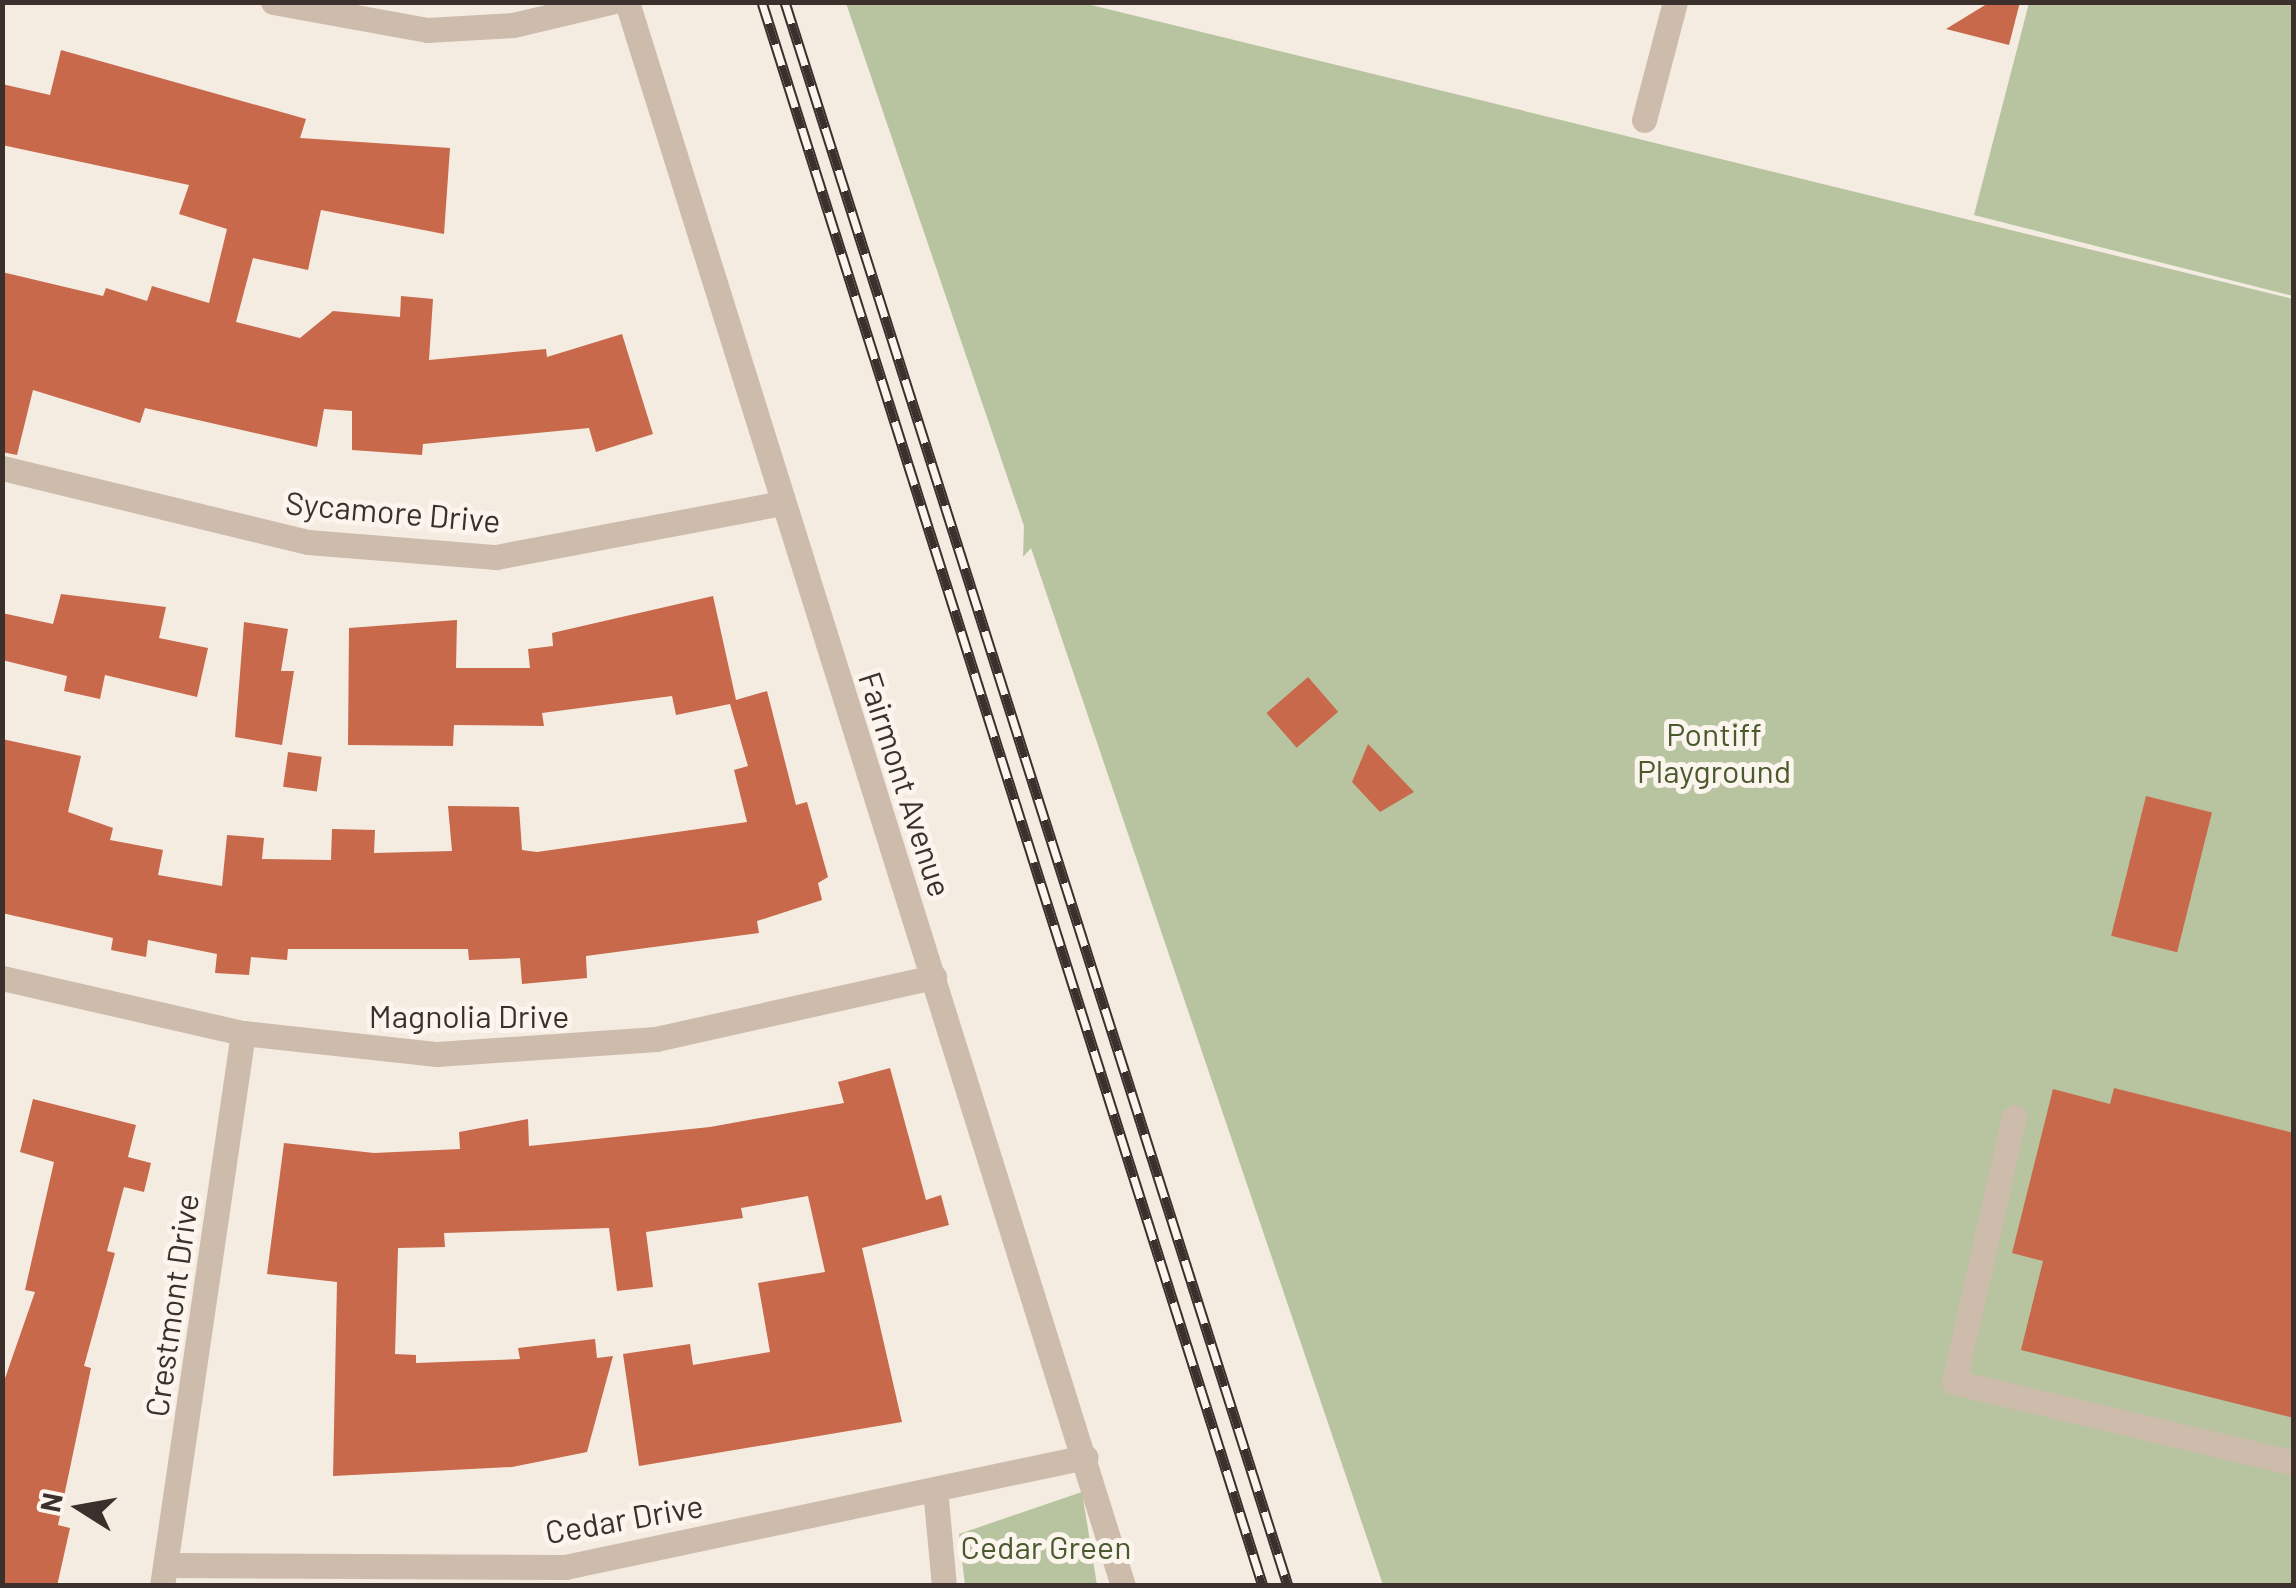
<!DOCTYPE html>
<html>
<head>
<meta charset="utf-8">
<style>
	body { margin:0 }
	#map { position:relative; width:2296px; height:1588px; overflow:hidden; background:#f4ebe1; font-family:Barlow,sans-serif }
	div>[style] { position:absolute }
	.green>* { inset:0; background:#b8c4a0 }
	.building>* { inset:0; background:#c8694b; transform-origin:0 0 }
	.street>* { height:25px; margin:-12.5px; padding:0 12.5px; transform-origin:12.5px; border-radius:12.5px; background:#cdbbac }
	.rail>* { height:11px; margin-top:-5.5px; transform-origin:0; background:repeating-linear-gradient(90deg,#fbf5ee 0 22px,#3b302b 0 44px); box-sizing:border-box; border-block:2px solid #3b302b }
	span { translate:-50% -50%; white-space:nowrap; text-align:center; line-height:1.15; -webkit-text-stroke:10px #fbf5ee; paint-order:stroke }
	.street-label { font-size:32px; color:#3b302b }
	.park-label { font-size:32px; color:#4a5a2e }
	.frame { position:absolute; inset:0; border:5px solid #3b302b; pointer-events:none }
	.north { position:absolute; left:30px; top:1458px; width:100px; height:100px; -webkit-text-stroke:8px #fbf5ee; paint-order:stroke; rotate:281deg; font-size:28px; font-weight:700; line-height:40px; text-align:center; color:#3b302b }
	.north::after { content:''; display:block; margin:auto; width:35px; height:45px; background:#3b302b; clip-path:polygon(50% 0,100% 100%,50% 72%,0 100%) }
</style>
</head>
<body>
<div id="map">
	<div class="green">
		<div style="clip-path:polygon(846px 3px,1083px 3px,2293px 299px,2293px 1585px,1383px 1585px,1031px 548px,1023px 557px,1024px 526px)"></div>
		<div style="clip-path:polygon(2029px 3px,2293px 3px,2293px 296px,1974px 215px)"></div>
		<div style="clip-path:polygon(1082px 1492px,1097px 1585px,965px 1585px,959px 1534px)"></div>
	</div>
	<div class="building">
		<div style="clip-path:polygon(1990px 2px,2020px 2px,2009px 45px,1946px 29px)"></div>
		<div style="clip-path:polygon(61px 50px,306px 119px,300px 138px,450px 148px,444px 234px,321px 210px,308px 270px,253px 258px,236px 322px,300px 338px,333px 311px,400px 317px,401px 296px,433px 299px,429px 360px,546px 349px,547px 357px,622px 334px,653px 434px,596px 452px,589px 428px,423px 444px,422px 455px,352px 450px,352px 411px,324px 409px,317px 447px,145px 408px,140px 423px,33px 390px,17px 455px,2px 452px,2px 272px,103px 296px,106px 288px,147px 301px,152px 286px,209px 303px,227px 229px,179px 214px,189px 185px,2px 145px,2px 84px,50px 95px)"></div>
		<div style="clip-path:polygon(61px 594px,166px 607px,159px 638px,208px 648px,197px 697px,105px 675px,100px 699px,64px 691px,67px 676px,2px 660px,2px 613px,53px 624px)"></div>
		<div style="clip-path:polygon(713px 596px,736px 700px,767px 691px,796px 805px,807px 802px,828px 877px,818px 883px,822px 900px,757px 921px,759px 933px,586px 956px,587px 978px,522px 984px,520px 958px,469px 960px,468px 949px,288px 949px,287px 960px,251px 957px,249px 975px,215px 973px,217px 954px,148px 940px,146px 957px,111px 950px,113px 938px,2px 913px,2px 739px,81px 756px,68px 812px,113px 828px,110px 840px,163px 850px,158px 875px,222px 886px,227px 835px,264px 838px,262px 859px,331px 860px,332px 829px,375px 830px,374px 853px,452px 851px,448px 806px,519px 807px,522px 850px,537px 852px,747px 822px,734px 770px,748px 766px,730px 704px,676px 715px,672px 696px,542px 713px,544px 726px,454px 725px,453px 746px,348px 745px,349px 628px,457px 620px,456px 668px,530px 668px,528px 649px,553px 646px,552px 633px)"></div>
		<div style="clip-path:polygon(244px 622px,288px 629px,281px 671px,294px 671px,282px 745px,235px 737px)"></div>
		<div style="left:1308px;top:677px;width:46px;height:55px;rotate:49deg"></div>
		<div style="clip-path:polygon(1368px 744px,1414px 792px,1380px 812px,1352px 782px)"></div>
		<div style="left:288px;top:752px;width:34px;height:35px;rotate:8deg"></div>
		<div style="left:2146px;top:796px;width:68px;height:144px;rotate:14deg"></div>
		<div style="clip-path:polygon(890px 1068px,926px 1200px,941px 1195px,949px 1225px,862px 1248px,902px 1422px,639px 1466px,623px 1354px,690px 1344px,693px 1365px,770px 1352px,758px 1283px,825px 1272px,808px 1196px,741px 1208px,743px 1218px,646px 1232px,653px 1287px,617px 1291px,609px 1228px,444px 1233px,445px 1247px,398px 1248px,395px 1354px,416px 1355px,416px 1363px,520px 1359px,518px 1348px,595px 1339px,597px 1358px,613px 1356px,587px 1452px,512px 1467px,333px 1476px,337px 1282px,267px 1274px,284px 1143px,374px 1153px,460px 1149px,459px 1132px,528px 1119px,529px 1146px,710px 1127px,844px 1103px,838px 1082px)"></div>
		<div style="clip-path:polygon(2114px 1088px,2294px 1133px,2294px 1418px,2021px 1350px,2043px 1261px,2012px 1253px,2053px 1089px,2110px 1104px)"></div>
		<div style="clip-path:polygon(33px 1099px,136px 1125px,128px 1157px,151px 1163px,144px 1192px,124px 1187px,107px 1251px,115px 1253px,84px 1366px,91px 1368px,58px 1525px,70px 1528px,57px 1586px,2px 1586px,2px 1387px,35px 1292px,25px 1290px,54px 1162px,20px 1152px)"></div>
	</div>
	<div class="street">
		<div style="left:273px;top:2px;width:157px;rotate:10.3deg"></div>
		<div style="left:427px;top:30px;width:86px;rotate:-3.3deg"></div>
		<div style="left:513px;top:25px;width:101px;rotate:-13.2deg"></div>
		<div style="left:627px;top:2px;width:1660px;rotate:72.61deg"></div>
		<div style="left:1644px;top:120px;width:122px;rotate:-75.3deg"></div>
		<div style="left:2px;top:468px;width:315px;rotate:13.6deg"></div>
		<div style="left:308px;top:542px;width:189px;rotate:4.6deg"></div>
		<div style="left:496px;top:557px;width:290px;rotate:-10.7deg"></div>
		<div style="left:2px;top:978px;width:247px;rotate:12.9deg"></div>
		<div style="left:243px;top:1033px;width:195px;rotate:6.2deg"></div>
		<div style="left:437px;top:1054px;width:220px;rotate:-3.9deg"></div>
		<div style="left:656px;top:1039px;width:285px;rotate:-12.6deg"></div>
		<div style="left:2014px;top:1117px;width:272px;rotate:102.8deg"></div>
		<div style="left:1954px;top:1382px;width:350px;rotate:13.4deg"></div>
		<div style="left:935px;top:1489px;width:97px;rotate:84.7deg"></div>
		<div style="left:167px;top:1565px;width:398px;rotate:0.3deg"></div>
		<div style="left:565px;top:1567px;width:532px;rotate:-11.94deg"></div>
		<div style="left:162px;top:1586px;width:559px;rotate:-81.67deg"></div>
	</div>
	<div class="rail">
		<div style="left:762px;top:2px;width:1661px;rotate:72.45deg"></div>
		<div style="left:785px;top:2px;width:1662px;rotate:72.38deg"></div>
	</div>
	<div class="street-label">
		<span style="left:393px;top:511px;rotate:5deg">Sycamore Drive</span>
		<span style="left:906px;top:784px;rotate:72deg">Fairmont Avenue</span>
		<span style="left:469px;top:1015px">Magnolia Drive</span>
		<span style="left:171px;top:1305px;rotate:-82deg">Crestmont Drive</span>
		<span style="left:624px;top:1518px;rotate:-10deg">Cedar Drive</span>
	</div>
	<div class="park-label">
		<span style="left:1714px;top:752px">Pontiff<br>Playground</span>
		<span style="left:1046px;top:1546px">Cedar Green</span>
	</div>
	<div class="frame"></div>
	<div class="north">N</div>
</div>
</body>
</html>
